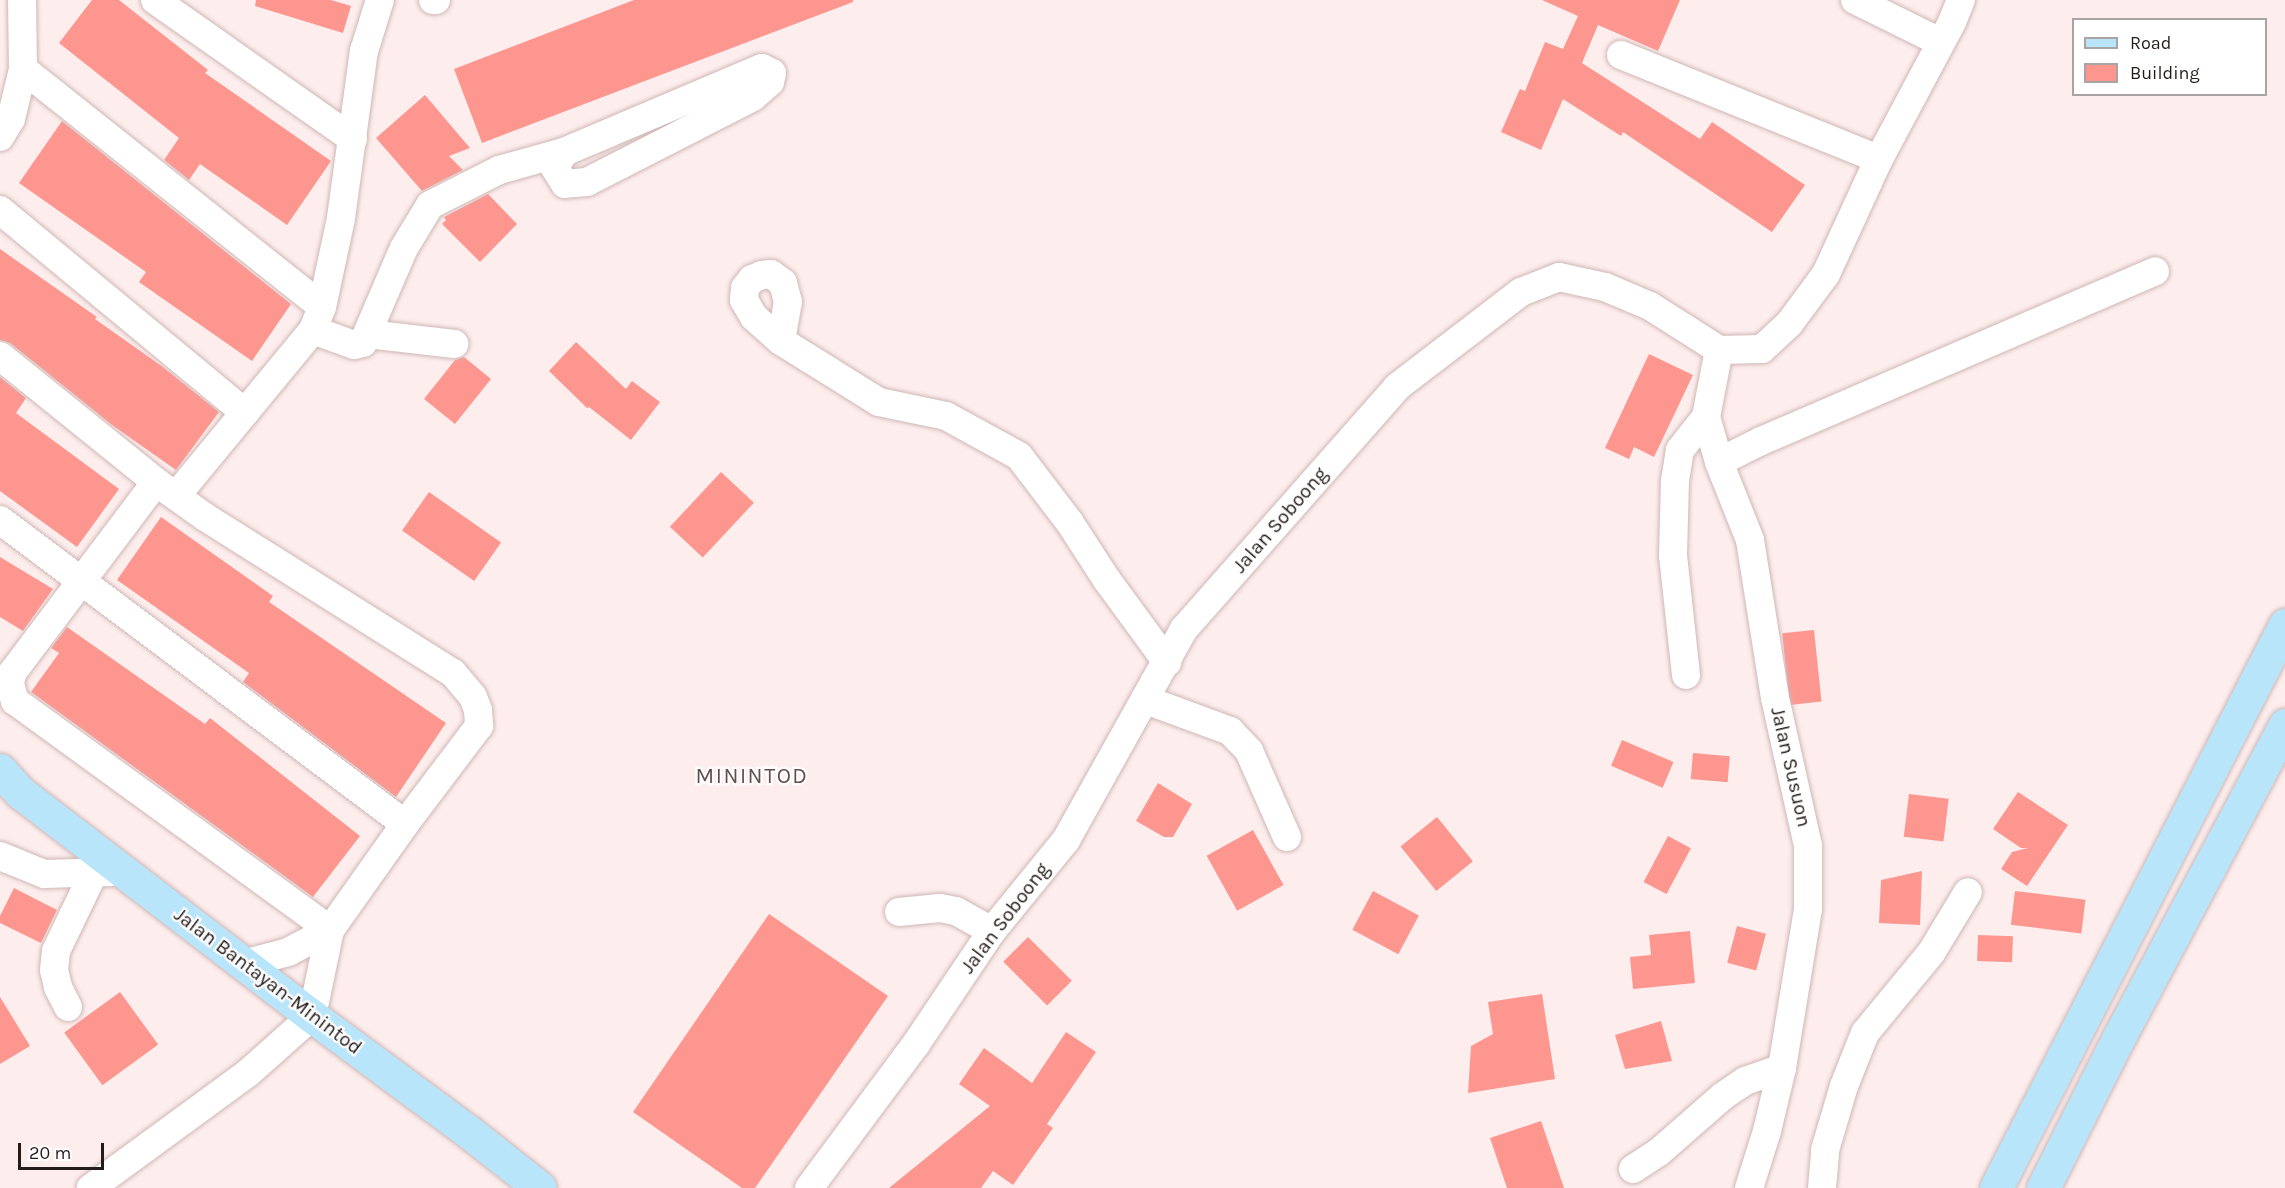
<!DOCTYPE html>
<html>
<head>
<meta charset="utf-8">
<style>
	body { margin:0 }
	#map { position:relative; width:2285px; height:1188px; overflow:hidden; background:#fdeeed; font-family:Karla,sans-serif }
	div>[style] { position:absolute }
	.building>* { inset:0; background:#fe9690; transform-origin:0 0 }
	.roads { filter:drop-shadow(0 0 2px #cfb7b5) drop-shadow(0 0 2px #cfb7b5) }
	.minor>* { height:28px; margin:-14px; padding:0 14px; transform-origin:14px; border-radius:14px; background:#fff }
	.major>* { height:33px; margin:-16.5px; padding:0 16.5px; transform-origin:16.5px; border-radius:16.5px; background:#b9e5fb }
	span { translate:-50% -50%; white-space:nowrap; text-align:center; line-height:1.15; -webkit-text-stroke:4.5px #fff; paint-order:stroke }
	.street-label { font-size:20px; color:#241b1a }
	.quarter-label { font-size:22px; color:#634f4d; letter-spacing:1.5px }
	.legend { position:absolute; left:2072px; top:18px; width:195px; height:78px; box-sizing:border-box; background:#fff; border:2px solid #a7a4a3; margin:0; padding:8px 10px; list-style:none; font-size:18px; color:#241b1a }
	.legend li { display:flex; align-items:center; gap:12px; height:30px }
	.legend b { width:30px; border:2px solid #a7a4a3 }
	.scale { position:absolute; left:18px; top:1143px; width:86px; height:27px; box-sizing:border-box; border:3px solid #241b1a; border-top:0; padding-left:8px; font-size:18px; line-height:21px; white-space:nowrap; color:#241b1a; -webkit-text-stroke:4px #fff; paint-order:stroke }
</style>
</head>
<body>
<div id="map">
	<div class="building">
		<div style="clip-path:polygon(92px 0,119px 0,208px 70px,205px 73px,331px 161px,287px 225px,200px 164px,189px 180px,164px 160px,179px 138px,59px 43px)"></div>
		<div style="clip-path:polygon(256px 0,331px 0,351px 6px,343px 33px,255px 6px)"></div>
		<div style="clip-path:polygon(634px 0,853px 0,853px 2px,482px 143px,454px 69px)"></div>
		<div style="clip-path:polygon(1542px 0,1680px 0,1658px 51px,1598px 25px,1582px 63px,1700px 139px,1712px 122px,1805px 185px,1772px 232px,1623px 132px,1621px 136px,1563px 99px,1541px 150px,1501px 132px,1520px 89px,1525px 91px,1545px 42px,1563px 49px,1578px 16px)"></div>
		<div style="clip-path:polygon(425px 95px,470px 148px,449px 156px,463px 170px,422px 191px,376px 138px)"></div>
		<div style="clip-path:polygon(62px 121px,291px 304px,252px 361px,139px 282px,146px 272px,19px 183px)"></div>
		<div style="clip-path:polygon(488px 194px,517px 224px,480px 262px,442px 224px,446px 220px,444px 217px)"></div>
		<div style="clip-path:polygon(0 249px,97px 317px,95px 319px,163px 367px,219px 412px,176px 470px,112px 425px,10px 343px,0 340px)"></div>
		<div style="clip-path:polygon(576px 342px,626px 389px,632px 381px,660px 402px,631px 440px,589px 407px,587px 408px,549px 371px)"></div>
		<div style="clip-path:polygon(1649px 354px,1693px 375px,1654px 457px,1634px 447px,1629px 459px,1605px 448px)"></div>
		<div style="clip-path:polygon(464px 357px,491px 379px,455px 424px,424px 399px,455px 360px)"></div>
		<div style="clip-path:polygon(0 377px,26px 398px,16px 413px,119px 489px,77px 547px,0 491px)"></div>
		<div style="left:721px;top:472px;width:45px;height:75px;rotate:43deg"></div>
		<div style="left:429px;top:492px;width:88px;height:47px;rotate:35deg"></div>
		<div style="clip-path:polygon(161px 517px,273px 596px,269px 602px,446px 723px,396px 797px,243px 682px,249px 673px,117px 580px)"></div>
		<div style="clip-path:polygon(0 557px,53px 589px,23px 631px,0 617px)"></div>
		<div style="clip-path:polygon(67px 627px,205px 724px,210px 718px,360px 836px,313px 897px,31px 692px,59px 653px,51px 648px)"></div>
		<div style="left:1814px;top:630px;width:72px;height:32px;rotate:84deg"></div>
		<div style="left:1622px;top:740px;width:56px;height:28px;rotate:23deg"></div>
		<div style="left:1693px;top:753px;width:37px;height:26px;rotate:5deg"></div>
		<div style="clip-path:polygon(1158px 783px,1192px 804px,1173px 837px,1164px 837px,1136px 821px)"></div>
		<div style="clip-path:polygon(2018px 792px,2068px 825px,2027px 886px,2001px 869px,2012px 852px,2028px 848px,2021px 848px,1993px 829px)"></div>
		<div style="left:1909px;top:794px;width:40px;height:43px;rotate:7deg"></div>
		<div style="left:1437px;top:817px;width:57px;height:47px;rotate:51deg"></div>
		<div style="left:1253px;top:830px;width:63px;height:53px;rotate:61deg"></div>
		<div style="left:1668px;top:836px;width:26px;height:52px;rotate:28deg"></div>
		<div style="clip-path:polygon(1922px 871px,1920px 925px,1879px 923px,1881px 880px)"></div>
		<div style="clip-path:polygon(14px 888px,57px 910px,41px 943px,0 923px,0 916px)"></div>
		<div style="left:1373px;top:891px;width:52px;height:44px;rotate:28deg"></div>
		<div style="left:2015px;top:891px;width:71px;height:34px;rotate:7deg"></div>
		<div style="clip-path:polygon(769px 914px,888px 996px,755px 1188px,742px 1188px,633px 1112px)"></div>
		<div style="left:1737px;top:926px;width:30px;height:38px;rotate:15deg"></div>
		<div style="clip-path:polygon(1690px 931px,1695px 983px,1633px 989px,1630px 957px,1651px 955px,1649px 935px)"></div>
		<div style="left:1978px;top:935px;width:35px;height:26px;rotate:2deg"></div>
		<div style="left:1028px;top:937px;width:62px;height:35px;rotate:45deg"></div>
		<div style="left:120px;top:992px;width:65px;height:69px;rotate:54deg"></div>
		<div style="clip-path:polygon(1542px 994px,1555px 1079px,1468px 1093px,1471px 1046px,1493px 1034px,1488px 1002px)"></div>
		<div style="clip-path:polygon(0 997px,30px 1046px,0 1064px)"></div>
		<div style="clip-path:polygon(1661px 1021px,1672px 1061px,1625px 1069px,1615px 1035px)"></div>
		<div style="clip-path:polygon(1066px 1032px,1096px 1052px,1047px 1124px,1053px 1128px,1013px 1185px,993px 1171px,981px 1188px,889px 1188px,990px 1106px,959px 1084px,984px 1048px,1032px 1083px)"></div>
		<div style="clip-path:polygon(1541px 1121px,1564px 1188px,1507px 1188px,1490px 1138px)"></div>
	</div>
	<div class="roads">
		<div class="minor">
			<div style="left:155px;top:0;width:242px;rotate:35.1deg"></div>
			<div style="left:433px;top:0;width:3px"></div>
			<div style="left:1855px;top:0;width:95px;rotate:26.3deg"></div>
			<div style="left:1621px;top:55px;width:278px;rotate:22deg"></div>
			<div style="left:23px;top:69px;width:382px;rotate:38.5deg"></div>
			<div style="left:0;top:137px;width:21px;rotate:-59deg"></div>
			<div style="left:11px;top:119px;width:51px;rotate:-76.5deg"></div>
			<div style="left:23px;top:69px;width:69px;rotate:-90.8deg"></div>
			<div style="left:0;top:210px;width:318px;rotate:39.6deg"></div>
			<div style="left:313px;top:330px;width:44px;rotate:20.1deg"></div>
			<div style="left:354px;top:345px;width:9px;rotate:-13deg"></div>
			<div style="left:363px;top:343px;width:103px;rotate:-66.7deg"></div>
			<div style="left:404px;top:248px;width:50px;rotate:-58.8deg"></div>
			<div style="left:430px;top:205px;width:77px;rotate:-26.9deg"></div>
			<div style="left:499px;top:170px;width:67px;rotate:-15.5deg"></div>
			<div style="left:564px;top:152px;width:215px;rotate:-23deg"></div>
			<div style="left:762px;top:68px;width:11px;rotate:27deg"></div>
			<div style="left:772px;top:73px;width:9px;rotate:103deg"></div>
			<div style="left:770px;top:82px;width:23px;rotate:139deg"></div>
			<div style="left:753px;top:97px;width:186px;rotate:152.9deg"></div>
			<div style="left:587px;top:182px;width:22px;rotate:175deg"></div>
			<div style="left:565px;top:184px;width:19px;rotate:-122deg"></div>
			<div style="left:555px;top:168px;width:18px;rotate:-61deg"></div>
			<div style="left:368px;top:334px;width:87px;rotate:6.6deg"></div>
			<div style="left:781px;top:341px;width:40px;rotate:-80deg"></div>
			<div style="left:788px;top:302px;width:20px;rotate:-105deg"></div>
			<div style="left:783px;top:283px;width:15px;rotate:-143deg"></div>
			<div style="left:771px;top:274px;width:9px;rotate:174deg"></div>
			<div style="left:762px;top:275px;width:11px;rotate:158deg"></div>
			<div style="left:752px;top:279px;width:11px;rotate:128deg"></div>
			<div style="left:745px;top:288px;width:12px;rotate:95deg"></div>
			<div style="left:744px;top:300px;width:20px;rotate:60deg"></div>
			<div style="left:754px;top:317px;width:36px;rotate:42deg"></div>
			<div style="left:781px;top:341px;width:115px;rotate:31.9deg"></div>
			<div style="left:879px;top:402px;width:68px;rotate:11.8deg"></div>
			<div style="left:946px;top:416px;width:83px;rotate:28.7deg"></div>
			<div style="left:1019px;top:456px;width:84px;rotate:52.7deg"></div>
			<div style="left:1070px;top:523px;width:68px;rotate:57deg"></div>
			<div style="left:1107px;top:580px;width:102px;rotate:53.8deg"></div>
			<div style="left:1719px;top:350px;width:68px;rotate:101deg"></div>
			<div style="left:1706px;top:417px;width:47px;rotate:73.9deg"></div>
			<div style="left:1719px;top:462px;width:84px;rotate:68.3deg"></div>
			<div style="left:1750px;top:540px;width:160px;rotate:81deg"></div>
			<div style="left:1775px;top:698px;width:152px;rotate:77.4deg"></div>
			<div style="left:1808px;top:846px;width:63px;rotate:90deg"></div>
			<div style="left:1808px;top:909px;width:161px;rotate:99.3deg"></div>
			<div style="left:1782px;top:1068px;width:65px;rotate:103.4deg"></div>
			<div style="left:1767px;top:1131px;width:60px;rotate:107.5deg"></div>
			<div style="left:0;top:356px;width:201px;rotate:38.9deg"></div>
			<div style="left:156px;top:482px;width:60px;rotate:35.5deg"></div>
			<div style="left:205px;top:517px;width:293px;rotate:32.2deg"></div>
			<div style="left:453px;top:673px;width:31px;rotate:50deg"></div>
			<div style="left:473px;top:697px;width:14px;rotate:69deg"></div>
			<div style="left:478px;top:710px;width:16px;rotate:86deg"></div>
			<div style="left:479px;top:726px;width:123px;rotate:127.1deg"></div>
			<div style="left:405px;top:824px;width:130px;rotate:125.3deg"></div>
			<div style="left:330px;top:930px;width:88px;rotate:101.8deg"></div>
			<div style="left:312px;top:1016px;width:86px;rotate:138.3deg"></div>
			<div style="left:248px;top:1073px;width:195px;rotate:143.8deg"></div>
			<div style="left:1719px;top:462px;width:47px;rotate:-26.6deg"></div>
			<div style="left:1761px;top:441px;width:429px;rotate:-23.3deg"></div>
			<div style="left:156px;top:482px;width:239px;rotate:127deg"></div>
			<div style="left:12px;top:673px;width:11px;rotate:100deg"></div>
			<div style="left:10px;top:684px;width:18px;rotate:74deg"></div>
			<div style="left:15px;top:701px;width:389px;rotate:36deg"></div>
			<div style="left:176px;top:496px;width:215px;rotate:-50.5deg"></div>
			<div style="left:313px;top:330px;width:25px;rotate:-69deg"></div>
			<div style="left:322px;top:307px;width:91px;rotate:-77.9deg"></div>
			<div style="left:341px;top:218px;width:169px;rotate:-82.2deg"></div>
			<div style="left:364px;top:51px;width:53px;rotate:-72.6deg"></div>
			<div style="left:0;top:520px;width:506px;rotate:36.89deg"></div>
			<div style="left:1686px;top:675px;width:121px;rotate:-96.2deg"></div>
			<div style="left:1673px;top:555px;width:74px;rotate:-88.5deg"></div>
			<div style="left:1675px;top:481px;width:31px;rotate:-81deg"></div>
			<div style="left:1680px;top:450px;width:42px;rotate:-51.8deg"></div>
			<div style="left:1146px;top:700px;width:90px;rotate:20.3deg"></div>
			<div style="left:1230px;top:731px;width:28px;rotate:46deg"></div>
			<div style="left:1249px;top:751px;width:94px;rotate:66.2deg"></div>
			<div style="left:0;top:856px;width:48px;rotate:22.2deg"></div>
			<div style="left:44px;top:874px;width:67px;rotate:-1.7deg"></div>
			<div style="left:899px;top:912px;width:41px;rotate:-5.6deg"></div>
			<div style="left:940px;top:908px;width:16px;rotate:11deg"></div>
			<div style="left:956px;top:911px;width:41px;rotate:29.1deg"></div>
			<div style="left:243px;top:964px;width:47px;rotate:-14.9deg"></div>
			<div style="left:288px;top:952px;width:47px;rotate:-27.6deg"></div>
			<div style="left:68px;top:1007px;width:22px;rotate:-117deg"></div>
			<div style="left:58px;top:987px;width:17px;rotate:-103deg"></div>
			<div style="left:54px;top:970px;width:19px;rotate:-84deg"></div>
			<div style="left:56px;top:951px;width:85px;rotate:-64.3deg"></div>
			<div style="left:1633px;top:1169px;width:31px;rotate:-33deg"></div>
			<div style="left:1659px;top:1152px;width:85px;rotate:-41.2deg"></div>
			<div style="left:1723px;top:1096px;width:27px;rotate:-34deg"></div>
			<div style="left:1745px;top:1081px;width:39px;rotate:-19deg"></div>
			<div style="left:809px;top:1188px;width:179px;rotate:-53.4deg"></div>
			<div style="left:916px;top:1044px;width:136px;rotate:-56.1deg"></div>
			<div style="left:992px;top:931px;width:117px;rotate:-50.9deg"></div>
			<div style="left:1066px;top:840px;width:242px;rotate:-60.8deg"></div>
			<div style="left:1184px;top:629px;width:322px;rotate:-48.6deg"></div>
			<div style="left:1397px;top:387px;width:156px;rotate:-37.5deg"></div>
			<div style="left:1521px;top:292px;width:41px;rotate:-21.5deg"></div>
			<div style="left:1559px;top:277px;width:47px;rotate:12.3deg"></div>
			<div style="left:1605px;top:287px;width:49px;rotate:22.9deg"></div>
			<div style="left:1650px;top:306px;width:82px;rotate:32.5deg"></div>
			<div style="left:1719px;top:350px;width:43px;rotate:-1.3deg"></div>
			<div style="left:1762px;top:349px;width:37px;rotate:-43deg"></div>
			<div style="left:1789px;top:324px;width:62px;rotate:-53.5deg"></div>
			<div style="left:1826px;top:274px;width:127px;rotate:-65.3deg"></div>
			<div style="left:1879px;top:159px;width:155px;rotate:-61.9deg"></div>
			<div style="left:1952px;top:22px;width:24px;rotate:-68deg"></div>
			<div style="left:1822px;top:1188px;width:38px;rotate:-85deg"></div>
			<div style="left:1825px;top:1150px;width:67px;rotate:-73.5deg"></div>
			<div style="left:1844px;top:1086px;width:57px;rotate:-68.4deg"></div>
			<div style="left:1865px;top:1033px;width:104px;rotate:-50.5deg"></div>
			<div style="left:1931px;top:953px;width:71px;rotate:-58.8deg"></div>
		</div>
		<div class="major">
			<div style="left:0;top:770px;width:31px;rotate:48deg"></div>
			<div style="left:21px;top:793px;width:367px;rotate:37.5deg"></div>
			<div style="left:312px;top:1016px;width:195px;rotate:36.5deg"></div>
			<div style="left:469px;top:1132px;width:90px;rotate:38.3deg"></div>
			<div style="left:1996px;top:1188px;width:633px;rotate:-62.83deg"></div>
			<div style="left:2043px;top:1188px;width:167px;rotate:-63.3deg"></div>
			<div style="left:2118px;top:1039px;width:356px;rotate:-62deg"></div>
		</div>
	</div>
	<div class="street-label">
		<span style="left:1280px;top:520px;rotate:-49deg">Jalan Soboong</span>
		<span style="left:1791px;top:767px;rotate:77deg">Jalan Susuon</span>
		<span style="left:1005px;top:918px;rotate:-53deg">Jalan Soboong</span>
		<span style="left:268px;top:981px;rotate:37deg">Jalan Bantayan-Minintod</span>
	</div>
	<div class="quarter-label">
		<span style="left:752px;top:777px">MININTOD</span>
	</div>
	<ul class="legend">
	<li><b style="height:8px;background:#b9e5fb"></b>Road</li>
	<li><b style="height:16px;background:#fe9690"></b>Building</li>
	</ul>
	<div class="scale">20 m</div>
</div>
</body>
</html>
